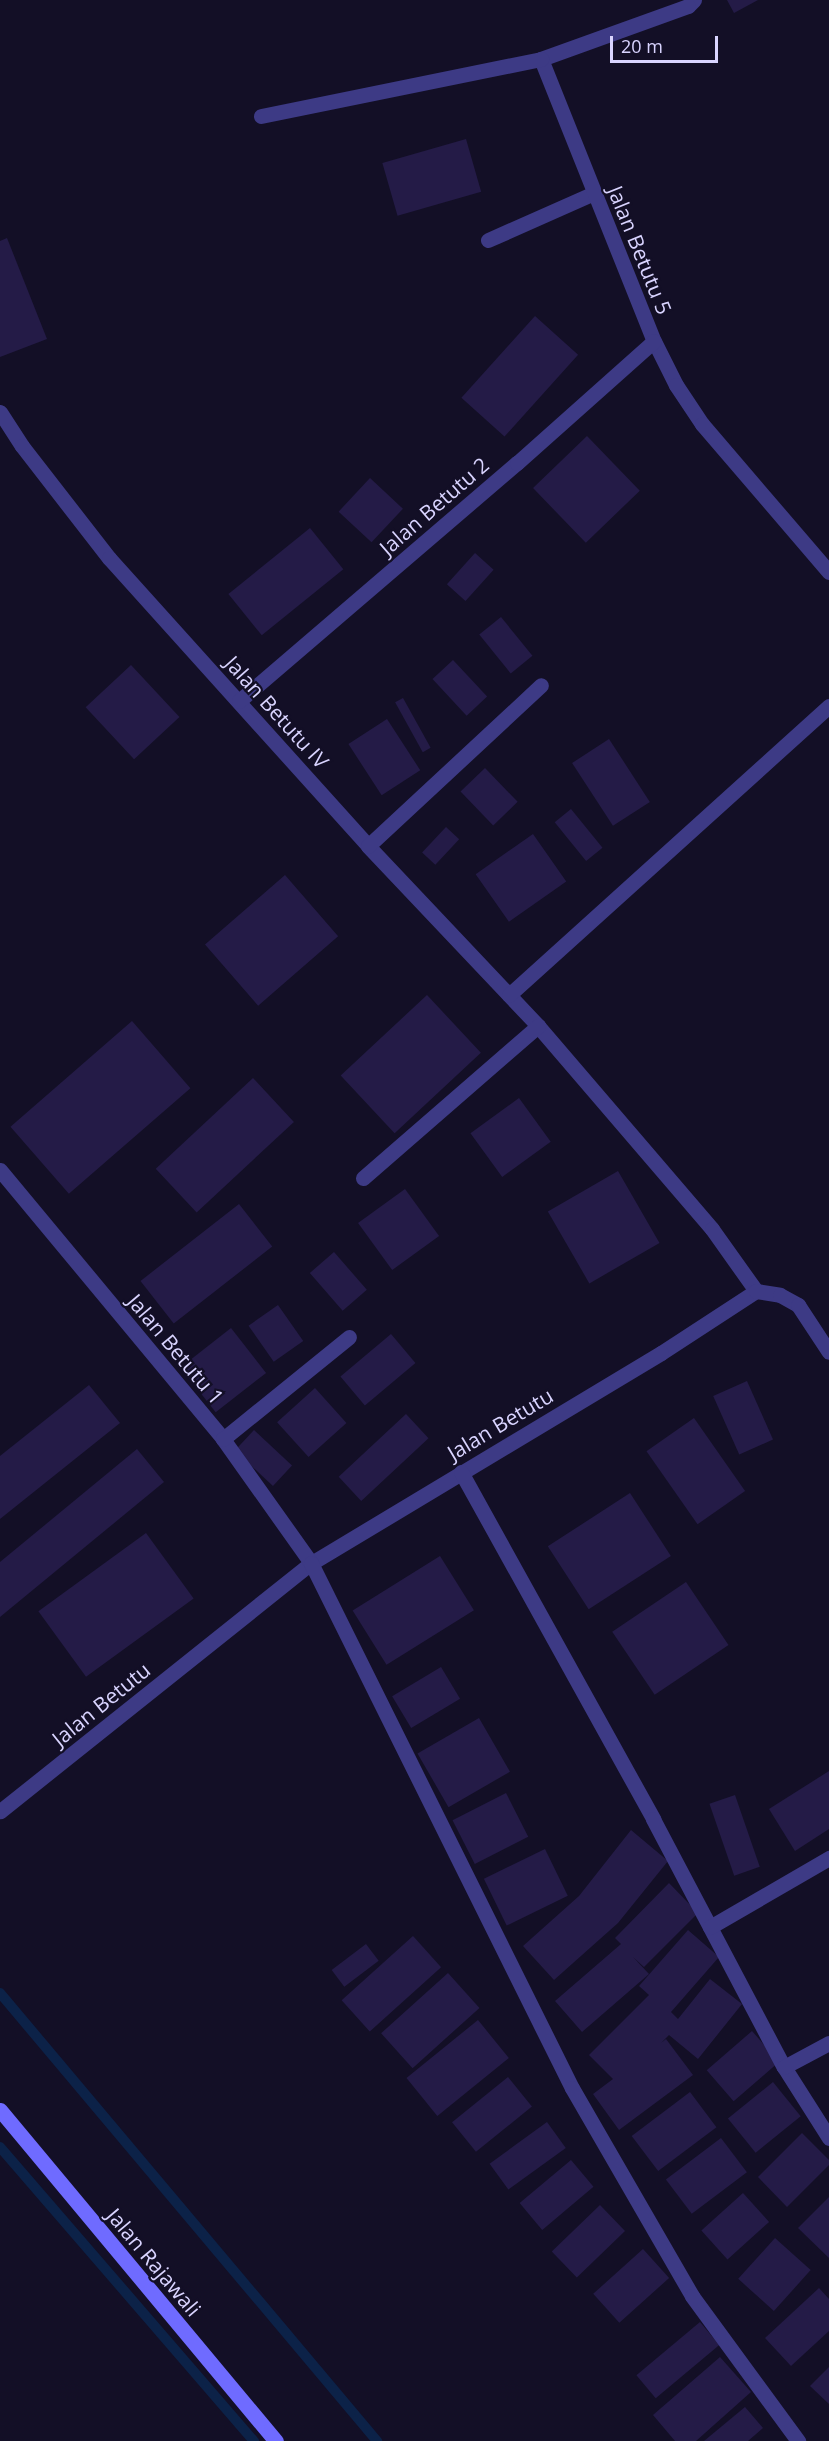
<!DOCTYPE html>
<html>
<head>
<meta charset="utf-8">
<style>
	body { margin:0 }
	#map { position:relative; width:829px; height:2441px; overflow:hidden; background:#130f26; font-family:"Open Sans",sans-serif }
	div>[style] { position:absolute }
	.stream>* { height:10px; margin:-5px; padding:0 5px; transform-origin:5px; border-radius:5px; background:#0c2248 }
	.building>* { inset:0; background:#241b47; transform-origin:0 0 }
	.service>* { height:15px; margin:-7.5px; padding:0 7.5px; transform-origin:7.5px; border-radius:7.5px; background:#3d3a85 }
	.minor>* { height:15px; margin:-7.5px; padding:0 7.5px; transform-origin:7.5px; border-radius:7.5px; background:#3d3a85 }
	.secondary>* { height:15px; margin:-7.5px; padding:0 7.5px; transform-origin:7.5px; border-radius:7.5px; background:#6f6bff }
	span { translate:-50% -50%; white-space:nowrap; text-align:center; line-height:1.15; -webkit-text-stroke:4.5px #130f26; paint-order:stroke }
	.street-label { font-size:21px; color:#d9d4ff }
	.scale { position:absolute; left:610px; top:36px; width:108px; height:27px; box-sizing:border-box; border:3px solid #d9d4ff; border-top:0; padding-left:8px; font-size:18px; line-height:21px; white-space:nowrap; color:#d9d4ff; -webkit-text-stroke:4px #130f26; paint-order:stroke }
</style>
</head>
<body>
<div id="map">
	<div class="stream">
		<div style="left:0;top:1993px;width:586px;rotate:49.92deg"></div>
		<div style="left:0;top:2147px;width:389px;rotate:49.2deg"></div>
	</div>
	<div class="building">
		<div style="clip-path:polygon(727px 0,758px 0,734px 13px)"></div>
		<div style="left:466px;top:139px;width:55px;height:87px;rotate:74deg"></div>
		<div style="clip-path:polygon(7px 238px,47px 339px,0 357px,0 241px)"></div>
		<div style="left:535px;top:316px;width:58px;height:110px;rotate:42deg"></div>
		<div style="left:587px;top:436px;width:76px;height:75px;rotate:46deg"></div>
		<div style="left:370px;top:478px;width:45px;height:46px;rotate:43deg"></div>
		<div style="left:310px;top:528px;width:53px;height:105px;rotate:51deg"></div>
		<div style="left:475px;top:553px;width:25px;height:42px;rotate:42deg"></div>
		<div style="left:501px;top:617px;width:50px;height:28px;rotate:51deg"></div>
		<div style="left:453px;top:660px;width:50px;height:28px;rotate:47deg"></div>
		<div style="left:131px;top:665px;width:71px;height:62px;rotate:47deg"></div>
		<div style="left:403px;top:698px;width:57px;height:9px;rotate:61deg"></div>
		<div style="left:387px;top:719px;width:61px;height:46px;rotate:57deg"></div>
		<div style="left:609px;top:739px;width:75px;height:44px;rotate:57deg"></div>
		<div style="left:485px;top:768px;width:47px;height:34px;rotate:46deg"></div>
		<div style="left:571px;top:809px;width:50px;height:21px;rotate:51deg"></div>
		<div style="left:446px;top:827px;width:18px;height:35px;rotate:43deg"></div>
		<div style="left:533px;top:834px;width:58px;height:70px;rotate:55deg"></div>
		<div style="left:285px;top:875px;width:81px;height:106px;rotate:49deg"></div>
		<div style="left:427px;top:995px;width:79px;height:118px;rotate:47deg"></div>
		<div style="left:132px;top:1021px;width:89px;height:161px;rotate:49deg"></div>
		<div style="left:253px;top:1078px;width:60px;height:133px;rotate:47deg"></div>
		<div style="left:519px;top:1098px;width:54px;height:60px;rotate:54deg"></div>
		<div style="left:618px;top:1171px;width:83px;height:81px;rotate:60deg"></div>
		<div style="left:405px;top:1189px;width:58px;height:58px;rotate:54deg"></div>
		<div style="left:239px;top:1204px;width:54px;height:125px;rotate:52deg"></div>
		<div style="left:334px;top:1252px;width:50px;height:32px;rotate:49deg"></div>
		<div style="left:278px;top:1305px;width:44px;height:36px;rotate:55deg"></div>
		<div style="left:231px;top:1328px;width:57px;height:64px;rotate:52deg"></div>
		<div style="left:391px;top:1334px;width:38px;height:66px;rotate:50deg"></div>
		<div style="left:747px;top:1381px;width:64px;height:37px;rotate:66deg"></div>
		<div style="clip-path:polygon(89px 1385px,120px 1423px,0 1519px,0 1456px)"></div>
		<div style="left:315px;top:1388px;width:47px;height:51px;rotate:48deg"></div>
		<div style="left:406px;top:1414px;width:33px;height:92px;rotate:47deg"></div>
		<div style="left:694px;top:1418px;width:89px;height:58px;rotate:55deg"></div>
		<div style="left:254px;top:1430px;width:52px;height:28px;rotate:43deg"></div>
		<div style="clip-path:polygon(137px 1449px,164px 1482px,0 1617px,0 1562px)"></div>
		<div style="left:630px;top:1493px;width:75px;height:98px;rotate:57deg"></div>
		<div style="left:146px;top:1533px;width:81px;height:133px;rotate:54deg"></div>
		<div style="left:440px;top:1556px;width:64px;height:103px;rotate:58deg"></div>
		<div style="left:686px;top:1582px;width:76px;height:89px;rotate:56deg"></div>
		<div style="left:441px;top:1667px;width:37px;height:57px;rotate:59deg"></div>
		<div style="left:479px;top:1718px;width:62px;height:71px;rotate:60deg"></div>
		<div style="clip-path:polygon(829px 1771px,829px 1829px,795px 1851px,769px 1809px)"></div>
		<div style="left:506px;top:1793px;width:49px;height:60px;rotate:63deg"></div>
		<div style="left:735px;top:1795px;width:76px;height:27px;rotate:71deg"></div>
		<div style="clip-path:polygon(631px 1830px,668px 1861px,618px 1923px,554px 1980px,523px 1946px,579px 1896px)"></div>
		<div style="left:545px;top:1849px;width:52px;height:68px;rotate:64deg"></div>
		<div style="clip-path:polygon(669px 1883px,698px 1913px,644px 1967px,633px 1957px,649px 1974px,582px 2032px,555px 2001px,621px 1944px,615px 1938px)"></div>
		<div style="clip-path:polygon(688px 1930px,719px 1957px,671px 2012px,678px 2019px,710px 1979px,742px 2004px,698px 2059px,669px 2035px,661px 2043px,666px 2039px,693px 2075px,619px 2130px,593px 2094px,613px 2079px,589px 2055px,649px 1995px,639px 1986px)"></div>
		<div style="left:413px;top:1936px;width:42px;height:96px;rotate:48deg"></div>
		<div style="left:366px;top:1944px;width:21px;height:43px;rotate:53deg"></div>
		<div style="left:448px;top:1973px;width:47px;height:90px;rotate:48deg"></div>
		<div style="left:478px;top:2020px;width:49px;height:92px;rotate:51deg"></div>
		<div style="left:752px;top:2031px;width:41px;height:60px;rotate:49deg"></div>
		<div style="left:508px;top:2077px;width:38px;height:72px;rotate:51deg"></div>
		<div style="left:773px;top:2082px;width:44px;height:58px;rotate:51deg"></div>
		<div style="left:690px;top:2092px;width:44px;height:73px;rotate:53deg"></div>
		<div style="left:547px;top:2122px;width:32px;height:71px;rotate:54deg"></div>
		<div style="clip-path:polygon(802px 2133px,829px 2160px,829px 2165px,787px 2207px,758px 2177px)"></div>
		<div style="left:721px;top:2138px;width:43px;height:69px;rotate:53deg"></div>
		<div style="left:571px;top:2160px;width:35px;height:67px;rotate:50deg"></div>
		<div style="left:743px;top:2193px;width:39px;height:56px;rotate:48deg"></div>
		<div style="clip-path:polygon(829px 2197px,829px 2258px,798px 2228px)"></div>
		<div style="left:600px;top:2205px;width:36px;height:67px;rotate:46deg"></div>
		<div style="left:775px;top:2238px;width:48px;height:55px;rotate:42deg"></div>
		<div style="left:643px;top:2249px;width:39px;height:67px;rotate:48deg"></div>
		<div style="clip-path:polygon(819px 2288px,829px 2299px,829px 2331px,791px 2366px,765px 2338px)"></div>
		<div style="left:700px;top:2322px;width:30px;height:83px;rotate:50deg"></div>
		<div style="clip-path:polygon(720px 2357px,751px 2392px,696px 2441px,675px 2441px,653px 2415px)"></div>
		<div style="clip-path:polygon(829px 2367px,829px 2404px,810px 2386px)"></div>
		<div style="clip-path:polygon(745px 2407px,763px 2428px,748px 2441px,704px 2441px)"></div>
	</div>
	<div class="service">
		<div style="left:488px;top:240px;width:116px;rotate:-23.9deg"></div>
	</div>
	<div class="minor">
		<div style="left:694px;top:0;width:8px;rotate:135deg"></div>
		<div style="left:688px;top:6px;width:156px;rotate:160.2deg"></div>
		<div style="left:541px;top:59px;width:304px;rotate:68.2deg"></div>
		<div style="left:654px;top:341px;width:49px;rotate:63.4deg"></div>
		<div style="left:676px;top:385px;width:47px;rotate:56.3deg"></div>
		<div style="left:702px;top:424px;width:195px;rotate:49.4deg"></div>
		<div style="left:261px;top:116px;width:286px;rotate:-11.5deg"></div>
		<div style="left:0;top:412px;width:40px;rotate:57.1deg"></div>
		<div style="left:22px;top:446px;width:142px;rotate:52.2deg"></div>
		<div style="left:109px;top:558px;width:387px;rotate:48deg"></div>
		<div style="left:368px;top:846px;width:248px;rotate:46.6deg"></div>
		<div style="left:538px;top:1026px;width:267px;rotate:49.4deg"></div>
		<div style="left:712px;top:1229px;width:76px;rotate:54.6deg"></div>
		<div style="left:756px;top:1291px;width:113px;rotate:146.9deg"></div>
		<div style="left:661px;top:1353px;width:408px;rotate:149deg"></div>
		<div style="left:311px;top:1563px;width:398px;rotate:141.4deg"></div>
		<div style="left:239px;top:701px;width:366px;rotate:-40.6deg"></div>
		<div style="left:517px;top:463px;width:183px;rotate:-41.7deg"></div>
		<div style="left:368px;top:846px;width:236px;rotate:-42.9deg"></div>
		<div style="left:509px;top:995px;width:431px;rotate:-42.1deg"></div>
		<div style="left:0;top:1170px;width:349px;rotate:50.3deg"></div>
		<div style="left:223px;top:1439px;width:152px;rotate:54.6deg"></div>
		<div style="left:311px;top:1563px;width:586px;rotate:63.57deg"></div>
		<div style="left:572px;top:2088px;width:240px;rotate:60deg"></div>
		<div style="left:692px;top:2296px;width:180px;rotate:53.8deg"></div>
		<div style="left:363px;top:1178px;width:232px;rotate:-41deg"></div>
		<div style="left:756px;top:1291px;width:24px;rotate:9deg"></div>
		<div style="left:780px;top:1295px;width:21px;rotate:29deg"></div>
		<div style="left:798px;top:1305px;width:56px;rotate:56.6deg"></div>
		<div style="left:223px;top:1439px;width:162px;rotate:-39deg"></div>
		<div style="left:461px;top:1472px;width:397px;rotate:61deg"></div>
		<div style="left:653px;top:1819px;width:280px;rotate:62.2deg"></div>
		<div style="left:784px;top:2067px;width:84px;rotate:57.6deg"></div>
		<div style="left:710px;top:1927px;width:138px;rotate:-30.1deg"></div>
		<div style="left:784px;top:2067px;width:51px;rotate:-28.1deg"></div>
	</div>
	<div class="secondary">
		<div style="left:0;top:2110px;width:431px;rotate:50.2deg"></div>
	</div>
	<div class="street-label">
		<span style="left:640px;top:250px;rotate:68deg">Jalan Betutu 5</span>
		<span style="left:434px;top:506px;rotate:-41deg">Jalan Betutu 2</span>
		<span style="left:277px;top:712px;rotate:48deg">Jalan Betutu IV</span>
		<span style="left:176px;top:1349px;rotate:50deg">Jalan Betutu 1</span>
		<span style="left:500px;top:1424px;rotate:-31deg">Jalan Betutu</span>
		<span style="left:101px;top:1704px;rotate:-39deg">Jalan Betutu</span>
		<span style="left:154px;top:2262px;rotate:50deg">Jalan Rajawali</span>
	</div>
	<div class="scale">20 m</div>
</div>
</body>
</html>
